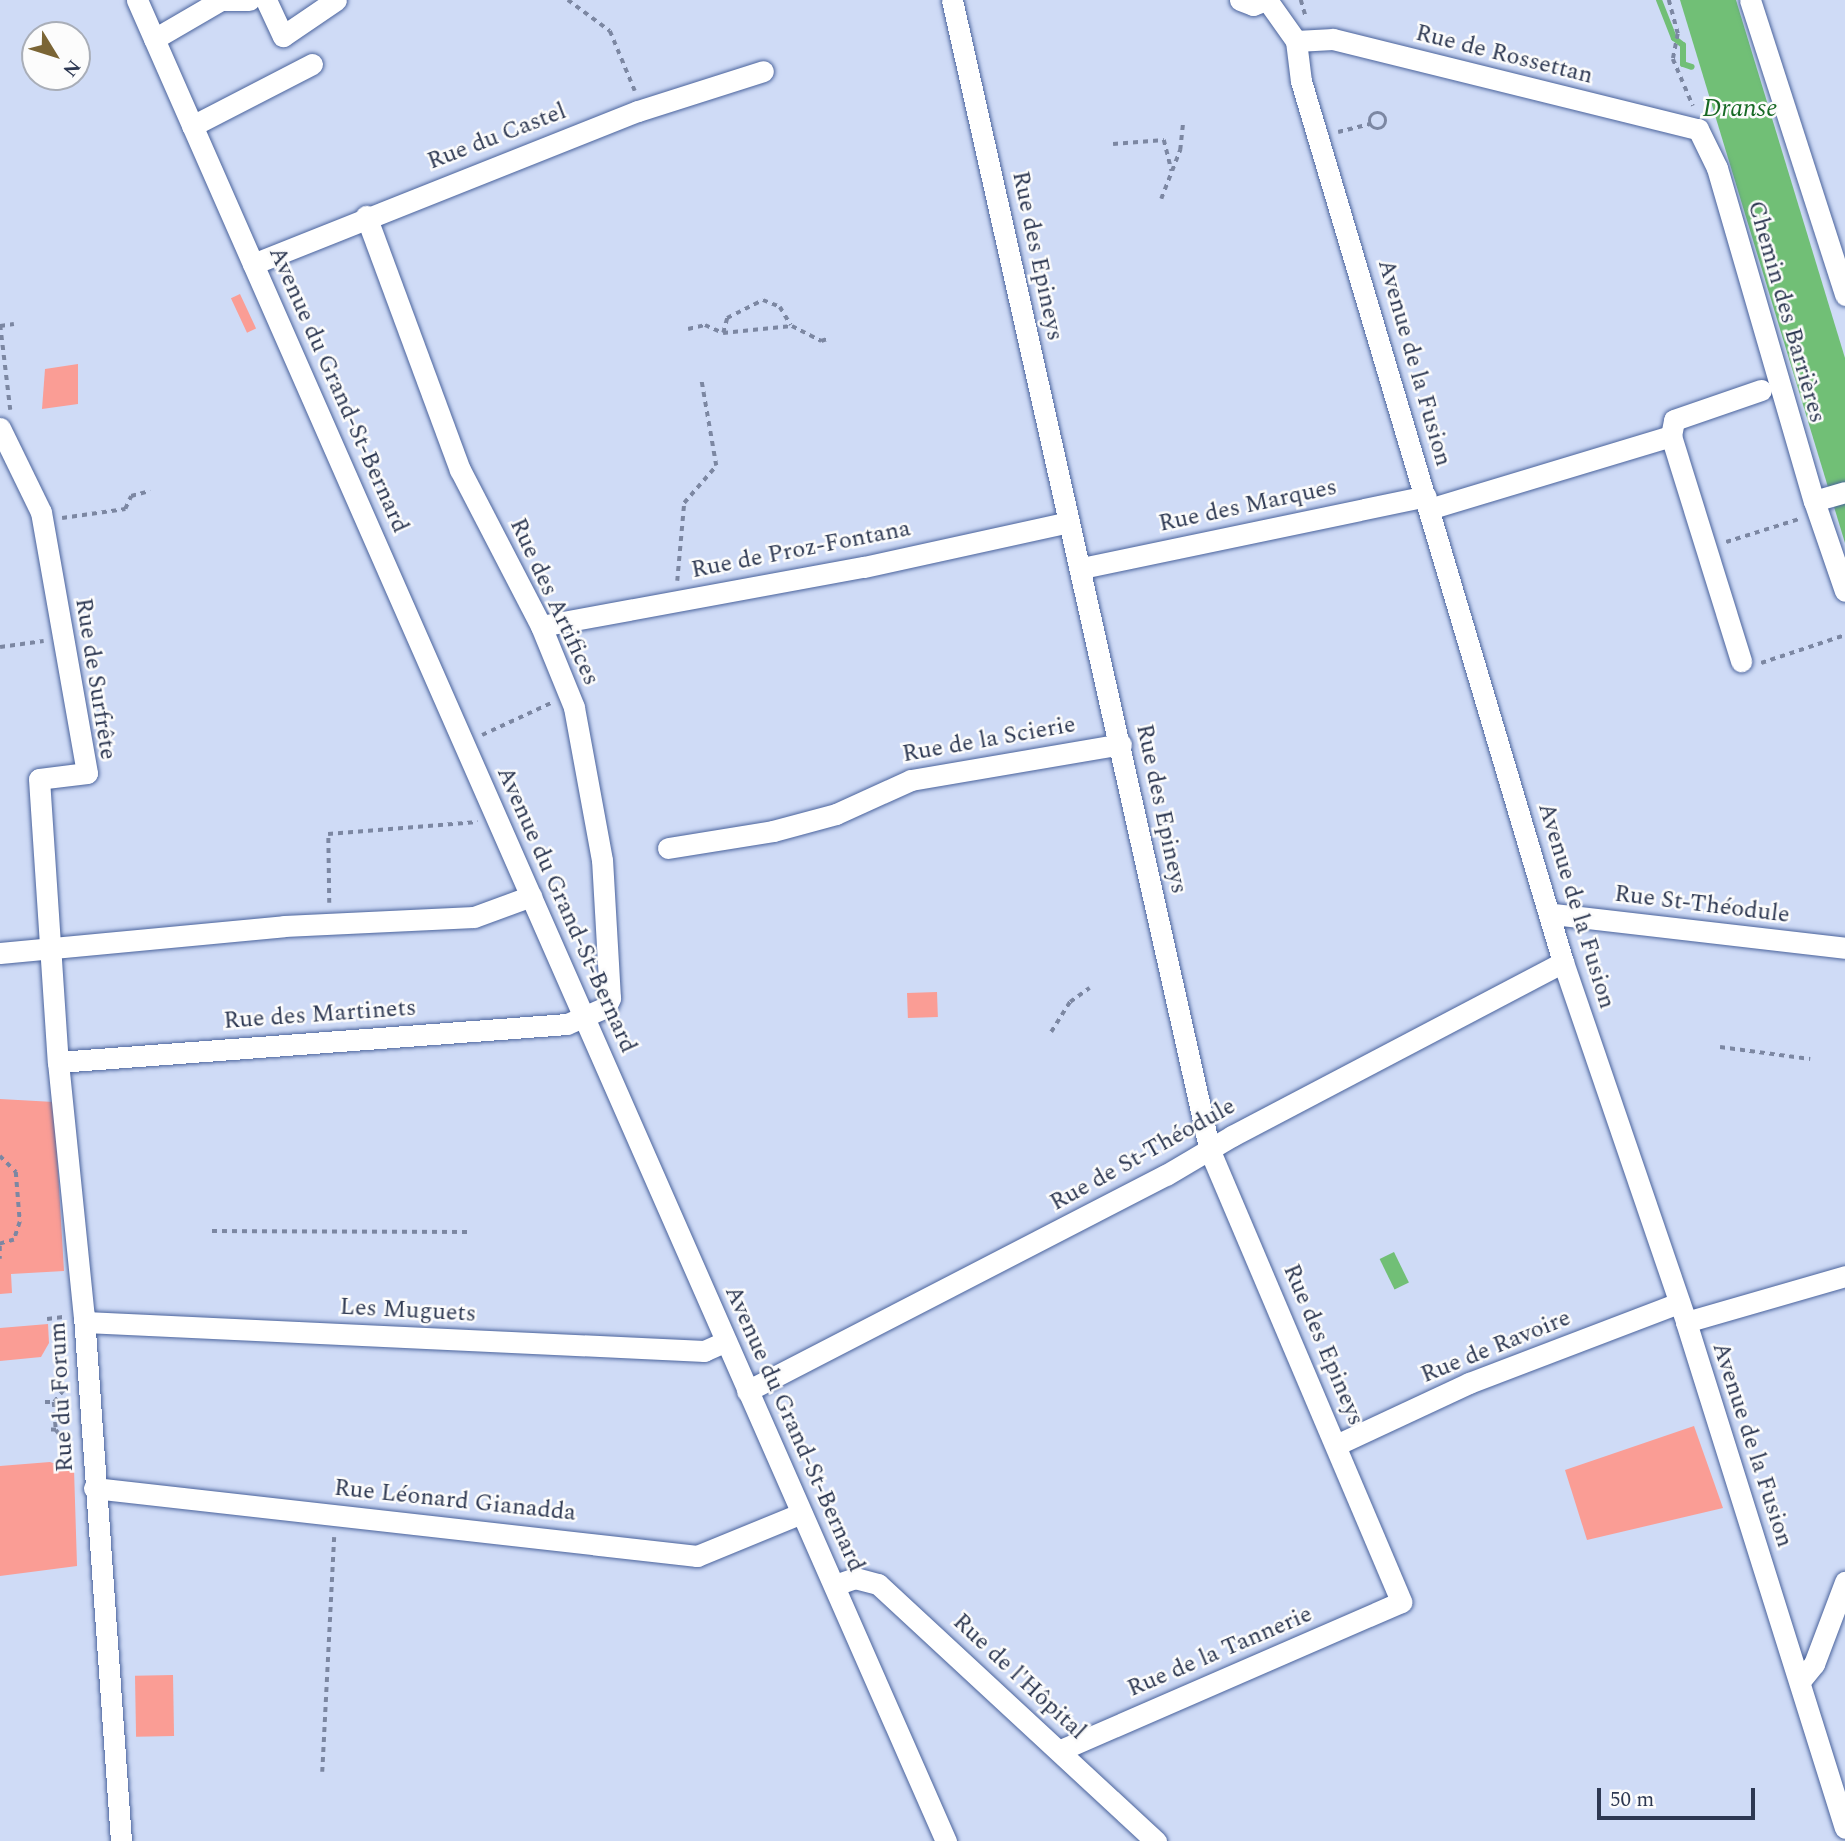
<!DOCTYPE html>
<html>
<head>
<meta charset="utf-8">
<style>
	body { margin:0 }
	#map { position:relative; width:1845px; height:1841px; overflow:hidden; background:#cfdbf6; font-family:Spectral,serif }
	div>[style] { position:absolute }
	.green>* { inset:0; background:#fa9d95; transform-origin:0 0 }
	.water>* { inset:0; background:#71bf76; transform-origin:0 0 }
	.stream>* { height:6px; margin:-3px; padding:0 3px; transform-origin:3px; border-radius:3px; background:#71bf76 }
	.path>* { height:3.5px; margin-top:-1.75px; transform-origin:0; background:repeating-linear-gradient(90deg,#7c87a2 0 5px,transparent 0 10px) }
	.path>.ring { margin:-1.75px; padding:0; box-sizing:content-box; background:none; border:3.5px solid #7c87a2; border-radius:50% }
	.roads { filter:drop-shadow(0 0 2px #4a639c) drop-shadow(0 0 2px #4a639c) }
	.minor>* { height:21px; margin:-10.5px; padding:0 10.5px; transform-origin:10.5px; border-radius:10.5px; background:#fff }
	span { translate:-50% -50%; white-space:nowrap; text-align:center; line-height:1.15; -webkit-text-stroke:5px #fcfcfc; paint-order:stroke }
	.street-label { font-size:24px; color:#2d3852 }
	.water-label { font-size:26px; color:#176925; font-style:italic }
	.north { position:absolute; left:21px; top:21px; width:70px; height:70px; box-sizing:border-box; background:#fcfcfc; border:2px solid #a9aeb8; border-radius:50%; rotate:128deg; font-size:19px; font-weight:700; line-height:28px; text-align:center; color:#2d3852 }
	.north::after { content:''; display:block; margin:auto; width:24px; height:32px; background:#7b6535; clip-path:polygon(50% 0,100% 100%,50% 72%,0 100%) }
	.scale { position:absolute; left:1597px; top:1788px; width:158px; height:32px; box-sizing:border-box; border:4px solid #2d3852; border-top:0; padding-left:9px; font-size:21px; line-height:24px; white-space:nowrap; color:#2d3852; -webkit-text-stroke:5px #fcfcfc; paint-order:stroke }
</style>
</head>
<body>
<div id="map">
	<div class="green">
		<div style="left:240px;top:294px;width:38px;height:10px;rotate:65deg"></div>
		<div style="clip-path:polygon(78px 364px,78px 404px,42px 409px,45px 369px)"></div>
		<div style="left:937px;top:992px;width:25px;height:30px;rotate:88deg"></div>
		<div style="clip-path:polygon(0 1099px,54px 1102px,64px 1271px,11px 1274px,12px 1293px,0 1294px)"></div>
		<div style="clip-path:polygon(48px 1324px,49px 1343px,41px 1357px,0 1361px,0 1328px)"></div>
		<div style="clip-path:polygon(1694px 1426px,1723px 1508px,1587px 1540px,1565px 1470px)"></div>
		<div style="clip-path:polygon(50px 1462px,74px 1470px,77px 1566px,0 1576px,0 1466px)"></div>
		<div style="left:173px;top:1675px;width:61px;height:38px;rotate:89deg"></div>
	</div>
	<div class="water">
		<div style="clip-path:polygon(1680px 0,1736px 0,1845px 358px,1845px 543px)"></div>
		<div style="left:1394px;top:1252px;width:34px;height:16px;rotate:64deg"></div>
	</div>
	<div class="stream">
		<div style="left:1659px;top:0;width:41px;rotate:68.5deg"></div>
		<div style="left:1674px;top:38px;width:11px;rotate:38deg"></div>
		<div style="left:1683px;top:45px;width:19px;rotate:90deg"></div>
		<div style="left:1683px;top:64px;width:9px;rotate:18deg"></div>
	</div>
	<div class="path">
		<div style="left:568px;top:0;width:52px;rotate:36.4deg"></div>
		<div style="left:610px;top:31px;width:65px;rotate:67.4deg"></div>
		<div style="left:1301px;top:0;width:18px;rotate:74deg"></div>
		<div style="left:1669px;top:0;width:35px;rotate:75deg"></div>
		<div style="left:1678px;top:34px;width:25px;rotate:101deg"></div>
		<div style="left:1673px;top:59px;width:51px;rotate:66.9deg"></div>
		<div class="ring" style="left:1370px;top:113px;width:12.5px;height:12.5px"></div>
		<div style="left:1338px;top:132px;width:33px;rotate:-14deg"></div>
		<div style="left:1113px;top:144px;width:51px;rotate:-4.5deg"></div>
		<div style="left:1164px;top:140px;width:32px;rotate:76deg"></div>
		<div style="left:1161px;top:199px;width:53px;rotate:-68.8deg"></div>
		<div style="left:1180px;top:150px;width:28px;rotate:-84deg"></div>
		<div style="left:688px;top:329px;width:17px;rotate:-13deg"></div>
		<div style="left:705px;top:325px;width:20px;rotate:24deg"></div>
		<div style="left:723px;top:333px;width:69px;rotate:-5.8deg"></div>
		<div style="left:792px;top:326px;width:33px;rotate:27deg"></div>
		<div style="left:821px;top:341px;width:9px;rotate:-18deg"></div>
		<div style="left:723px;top:333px;width:16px;rotate:-75deg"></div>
		<div style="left:727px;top:318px;width:40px;rotate:-26.6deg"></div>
		<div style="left:763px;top:300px;width:18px;rotate:22deg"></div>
		<div style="left:780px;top:307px;width:21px;rotate:59deg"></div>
		<div style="left:10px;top:410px;width:85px;rotate:-96.8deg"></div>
		<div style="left:0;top:326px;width:14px;rotate:-8deg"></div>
		<div style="left:62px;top:518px;width:64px;rotate:-8.1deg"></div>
		<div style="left:125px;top:509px;width:14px;rotate:-65deg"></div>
		<div style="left:131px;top:496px;width:20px;rotate:-15deg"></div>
		<div style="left:1726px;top:542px;width:77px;rotate:-17.5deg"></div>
		<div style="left:677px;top:581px;width:78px;rotate:-84.9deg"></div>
		<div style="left:684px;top:503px;width:49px;rotate:-49.1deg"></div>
		<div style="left:716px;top:466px;width:88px;rotate:-99.8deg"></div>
		<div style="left:0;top:647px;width:44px;rotate:-7.8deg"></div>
		<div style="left:1761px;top:663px;width:89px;rotate:-18.4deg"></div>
		<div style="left:482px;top:735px;width:76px;rotate:-24.9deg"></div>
		<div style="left:329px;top:903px;width:69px;rotate:-90.8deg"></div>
		<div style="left:328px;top:834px;width:150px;rotate:-4.6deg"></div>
		<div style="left:1051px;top:1032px;width:36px;rotate:-58deg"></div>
		<div style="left:1070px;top:1002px;width:24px;rotate:-36deg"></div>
		<div style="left:1720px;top:1047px;width:91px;rotate:7.6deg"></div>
		<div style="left:0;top:1156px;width:23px;rotate:45deg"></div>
		<div style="left:16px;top:1172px;width:50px;rotate:85.4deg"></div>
		<div style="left:20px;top:1222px;width:19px;rotate:108deg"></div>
		<div style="left:14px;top:1240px;width:15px;rotate:164deg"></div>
		<div style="left:212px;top:1231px;width:259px;rotate:0.2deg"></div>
		<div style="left:0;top:1246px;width:13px;rotate:90deg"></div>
		<div style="left:47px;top:1319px;width:16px;rotate:-7deg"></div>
		<div style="left:45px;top:1402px;width:9px"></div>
		<div style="left:54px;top:1402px;width:28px;rotate:86deg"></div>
		<div style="left:56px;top:1430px;width:9px;rotate:180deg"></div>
		<div style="left:54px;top:1402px;width:23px;rotate:-52deg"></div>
		<div style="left:56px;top:1430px;width:26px;rotate:51deg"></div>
		<div style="left:322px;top:1772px;width:235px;rotate:-87.1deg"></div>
	</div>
	<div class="roads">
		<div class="minor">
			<div style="left:137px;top:0;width:2011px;rotate:66.28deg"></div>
			<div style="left:222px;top:0;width:27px"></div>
			<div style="left:266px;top:0;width:40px;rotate:65deg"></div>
			<div style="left:283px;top:36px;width:64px;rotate:-34.2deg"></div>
			<div style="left:952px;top:0;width:1180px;rotate:77.37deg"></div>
			<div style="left:1210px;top:1151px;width:490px;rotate:67deg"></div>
			<div style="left:1401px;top:1602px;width:372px;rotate:156.5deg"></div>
			<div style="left:1240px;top:0;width:14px;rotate:21deg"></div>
			<div style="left:1253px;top:5px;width:14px;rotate:-21deg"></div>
			<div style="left:1267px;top:0;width:50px;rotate:54.7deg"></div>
			<div style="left:1296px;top:41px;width:40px;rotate:82.9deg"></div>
			<div style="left:1301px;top:81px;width:919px;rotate:73.44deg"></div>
			<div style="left:1563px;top:962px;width:380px;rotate:71.1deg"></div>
			<div style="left:1686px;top:1322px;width:530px;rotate:72.56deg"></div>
			<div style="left:1750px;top:0;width:310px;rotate:72.1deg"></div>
			<div style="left:154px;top:39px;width:78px;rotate:-30.2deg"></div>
			<div style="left:1296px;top:41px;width:37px;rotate:-3deg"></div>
			<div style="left:1333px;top:39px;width:376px;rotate:13.9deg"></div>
			<div style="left:1698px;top:129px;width:43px;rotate:64deg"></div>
			<div style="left:1717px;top:168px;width:347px;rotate:73.8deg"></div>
			<div style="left:1814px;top:501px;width:95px;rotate:71deg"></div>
			<div style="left:192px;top:126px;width:135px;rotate:-27.3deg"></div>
			<div style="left:253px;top:264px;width:414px;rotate:-21.7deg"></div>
			<div style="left:638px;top:111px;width:131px;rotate:-17.7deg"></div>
			<div style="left:0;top:428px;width:93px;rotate:64deg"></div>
			<div style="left:41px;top:512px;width:265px;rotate:80deg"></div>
			<div style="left:87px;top:773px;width:48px;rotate:172.9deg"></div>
			<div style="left:39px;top:779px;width:284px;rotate:86.2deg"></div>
			<div style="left:58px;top:1062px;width:255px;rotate:84.2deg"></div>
			<div style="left:84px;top:1316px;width:526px;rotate:85.97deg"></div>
			<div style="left:1671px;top:436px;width:16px;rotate:-79deg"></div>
			<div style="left:1674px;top:420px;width:92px;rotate:-19deg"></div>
			<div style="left:1814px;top:501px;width:32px;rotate:-16deg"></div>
			<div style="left:1429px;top:509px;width:253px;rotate:-16.8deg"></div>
			<div style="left:1671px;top:436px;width:236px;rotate:72.7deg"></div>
			<div style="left:1082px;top:568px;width:351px;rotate:-11.8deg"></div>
			<div style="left:541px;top:626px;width:328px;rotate:-10.4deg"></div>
			<div style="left:864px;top:567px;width:210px;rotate:-12.4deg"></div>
			<div style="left:668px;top:848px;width:106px;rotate:-9.2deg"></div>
			<div style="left:773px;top:831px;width:65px;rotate:-15.1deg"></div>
			<div style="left:836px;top:814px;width:82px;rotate:-24.4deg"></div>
			<div style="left:911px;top:780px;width:213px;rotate:-9.7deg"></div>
			<div style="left:1553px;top:914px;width:294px;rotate:6.6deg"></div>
			<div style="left:0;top:953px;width:285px;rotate:-5.4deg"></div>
			<div style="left:284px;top:926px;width:190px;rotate:-2.7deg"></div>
			<div style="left:474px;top:917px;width:61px;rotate:-20.2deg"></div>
			<div style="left:58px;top:1062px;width:510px;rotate:-4.27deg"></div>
			<div style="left:567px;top:1024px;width:43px;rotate:-23.6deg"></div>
			<div style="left:606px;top:1007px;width:10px;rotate:-66deg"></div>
			<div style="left:610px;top:998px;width:138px;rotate:-93.3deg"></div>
			<div style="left:602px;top:860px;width:156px;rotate:-100.4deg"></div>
			<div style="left:574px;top:707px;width:87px;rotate:-112.2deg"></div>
			<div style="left:541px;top:626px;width:176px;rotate:-117.4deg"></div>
			<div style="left:460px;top:470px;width:271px;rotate:-110.3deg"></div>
			<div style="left:85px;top:1322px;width:620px;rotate:2.68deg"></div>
			<div style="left:704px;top:1351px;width:24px;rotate:-24deg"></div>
			<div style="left:1686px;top:1322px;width:166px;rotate:-16.1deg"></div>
			<div style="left:747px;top:1391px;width:471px;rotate:-27.3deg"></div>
			<div style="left:1166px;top:1175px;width:77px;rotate:-30.6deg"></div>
			<div style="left:1232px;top:1136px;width:374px;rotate:-27.7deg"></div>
			<div style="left:1336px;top:1445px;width:147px;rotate:-25deg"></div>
			<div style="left:1469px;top:1383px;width:225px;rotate:-20.9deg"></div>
			<div style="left:94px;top:1488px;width:607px;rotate:6.43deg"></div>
			<div style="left:697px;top:1556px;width:113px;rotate:-22.3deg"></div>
			<div style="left:835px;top:1585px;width:21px;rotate:-19deg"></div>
			<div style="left:855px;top:1578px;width:24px;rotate:15deg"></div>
			<div style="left:878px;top:1584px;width:379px;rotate:42.8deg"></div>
			<div style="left:1801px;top:1680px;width:21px;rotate:-51deg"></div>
			<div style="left:1814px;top:1664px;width:88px;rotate:-69.3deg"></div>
		</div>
	</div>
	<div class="street-label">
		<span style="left:1504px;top:55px;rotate:14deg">Rue de Rossettan</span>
		<span style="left:497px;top:137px;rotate:-21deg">Rue du Castel</span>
		<span style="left:1037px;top:256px;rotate:78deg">Rue des Epineys</span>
		<span style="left:1786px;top:312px;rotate:74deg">Chemin des Barrières</span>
		<span style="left:1414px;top:363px;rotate:74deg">Avenue de la Fusion</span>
		<span style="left:338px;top:390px;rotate:66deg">Avenue du Grand-St-Bernard</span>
		<span style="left:1248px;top:506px;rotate:-12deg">Rue des Marques</span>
		<span style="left:801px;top:550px;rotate:-11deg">Rue de Proz-Fontana</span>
		<span style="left:554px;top:602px;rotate:65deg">Rue des Artifices</span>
		<span style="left:95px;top:679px;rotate:81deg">Rue de Surfrête</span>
		<span style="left:989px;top:740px;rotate:-10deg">Rue de la Scierie</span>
		<span style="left:1161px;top:809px;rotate:78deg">Rue des Epineys</span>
		<span style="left:1702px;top:905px;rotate:7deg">Rue St-Théodule</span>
		<span style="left:1576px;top:906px;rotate:73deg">Avenue de la Fusion</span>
		<span style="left:566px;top:910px;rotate:66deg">Avenue du Grand-St-Bernard</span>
		<span style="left:320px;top:1015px;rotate:-4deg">Rue des Martinets</span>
		<span style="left:1143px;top:1155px;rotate:-29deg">Rue de St-Théodule</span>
		<span style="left:408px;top:1311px;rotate:3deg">Les Muguets</span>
		<span style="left:1323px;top:1345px;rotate:67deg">Rue des Epineys</span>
		<span style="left:1496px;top:1347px;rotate:-22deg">Rue de Ravoire</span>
		<span style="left:62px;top:1397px;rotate:-93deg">Rue du Forum</span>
		<span style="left:794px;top:1429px;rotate:66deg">Avenue du Grand-St-Bernard</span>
		<span style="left:1752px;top:1445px;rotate:72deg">Avenue de la Fusion</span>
		<span style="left:455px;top:1501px;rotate:6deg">Rue Léonard Gianadda</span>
		<span style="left:1220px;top:1652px;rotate:-23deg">Rue de la Tannerie</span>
		<span style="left:1019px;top:1677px;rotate:43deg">Rue de l'Hôpital</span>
	</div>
	<div class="water-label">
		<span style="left:1740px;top:109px">Dranse</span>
	</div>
	<div class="north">N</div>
	<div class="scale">50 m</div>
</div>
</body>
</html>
